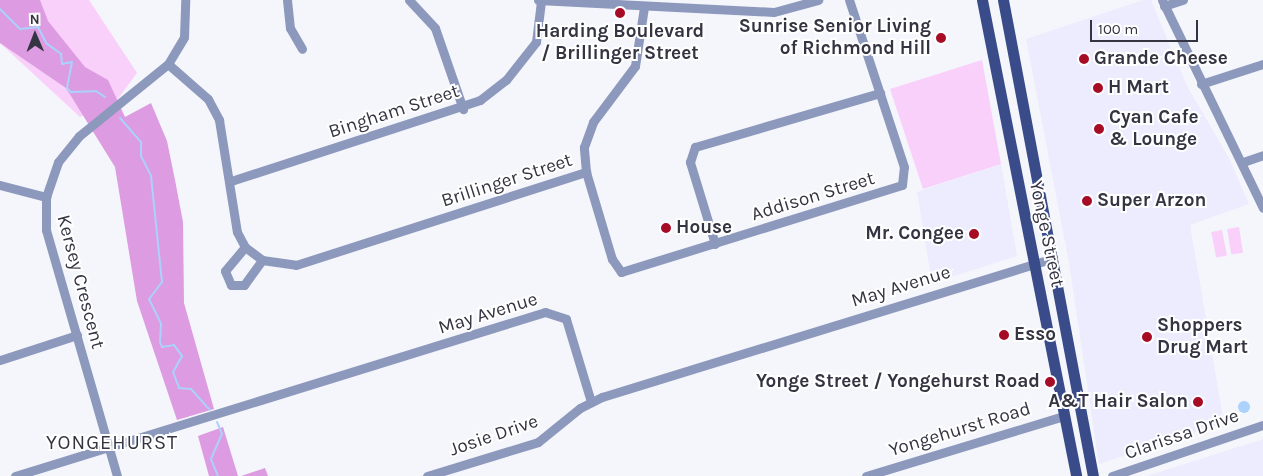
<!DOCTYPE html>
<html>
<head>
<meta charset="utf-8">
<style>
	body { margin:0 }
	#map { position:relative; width:1263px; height:476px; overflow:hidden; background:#f5f5fc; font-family:Karla,sans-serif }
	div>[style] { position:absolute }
	.built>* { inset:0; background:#edecfe }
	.green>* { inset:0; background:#f9d0fa; transform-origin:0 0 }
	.forest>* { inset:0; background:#dd9be1 }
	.water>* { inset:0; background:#aad2fc }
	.round { border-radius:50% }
	.stream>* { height:2px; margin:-1px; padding:0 1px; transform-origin:1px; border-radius:1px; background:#aad2fc }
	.minor>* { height:9px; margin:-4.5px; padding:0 4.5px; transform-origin:4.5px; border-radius:4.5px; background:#8c99bd }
	.major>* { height:11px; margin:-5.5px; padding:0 5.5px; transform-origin:5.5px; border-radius:5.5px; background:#394c89 }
	.dots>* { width:14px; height:14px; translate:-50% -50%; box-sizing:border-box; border:2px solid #fff; border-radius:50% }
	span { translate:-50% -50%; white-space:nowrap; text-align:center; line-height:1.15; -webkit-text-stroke:4px #fff; paint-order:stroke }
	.poi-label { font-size:19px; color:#353442; font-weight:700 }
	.right { translate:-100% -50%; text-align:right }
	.left { translate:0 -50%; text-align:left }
	.street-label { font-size:19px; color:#353442 }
	.neighbourhood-label { font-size:20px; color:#353442; letter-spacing:1px }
	.north { position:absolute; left:10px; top:10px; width:50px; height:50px; -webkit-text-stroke:4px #fff; paint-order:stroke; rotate:359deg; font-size:14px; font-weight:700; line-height:20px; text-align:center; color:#353442 }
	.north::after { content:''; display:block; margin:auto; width:18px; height:22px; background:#353442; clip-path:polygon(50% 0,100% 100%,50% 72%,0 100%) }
	.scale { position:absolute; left:1090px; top:20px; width:108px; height:22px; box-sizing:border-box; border:2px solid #353442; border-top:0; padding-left:6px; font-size:15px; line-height:18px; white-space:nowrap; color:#353442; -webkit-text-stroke:4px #fff; paint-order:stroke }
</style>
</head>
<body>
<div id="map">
	<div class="built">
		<div style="clip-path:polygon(1143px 0,1151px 0,1187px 86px,1229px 158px,1249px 204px,1190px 225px,1224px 423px,1099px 464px,1069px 263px,1026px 39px)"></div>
		<div style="clip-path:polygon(1001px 164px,1017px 256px,932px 283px,917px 192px)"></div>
		<div style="clip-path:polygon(1263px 439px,1263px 476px,1147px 476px)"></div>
	</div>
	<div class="green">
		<div style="clip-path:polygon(0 0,89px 0,137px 73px,117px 100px,80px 117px,0 43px)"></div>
		<div style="clip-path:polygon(982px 60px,1001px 164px,923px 189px,890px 89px)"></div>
		<div style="left:1239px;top:227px;width:26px;height:12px;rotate:81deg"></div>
		<div style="left:1222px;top:230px;width:26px;height:11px;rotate:79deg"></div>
	</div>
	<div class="forest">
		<div style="clip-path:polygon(0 0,40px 0,48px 21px,85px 67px,108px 80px,125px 117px,151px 103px,167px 141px,175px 180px,183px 222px,184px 303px,214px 409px,177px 420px,137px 301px,115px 167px,66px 88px,0 43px)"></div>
		<div style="clip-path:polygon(223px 427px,238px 476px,209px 476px,198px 436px)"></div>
		<div style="clip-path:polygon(265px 468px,268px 476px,241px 476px)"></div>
	</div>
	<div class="water">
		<div class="round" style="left:1238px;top:401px;width:12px;height:12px"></div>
	</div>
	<div class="stream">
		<div style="left:0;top:9px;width:28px;rotate:45deg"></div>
		<div style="left:20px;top:29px;width:18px;rotate:-6deg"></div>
		<div style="left:38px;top:27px;width:18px;rotate:63deg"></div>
		<div style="left:46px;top:43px;width:19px;rotate:36deg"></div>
		<div style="left:61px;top:54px;width:10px;rotate:84deg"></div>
		<div style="left:62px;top:64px;width:10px;rotate:-11deg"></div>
		<div style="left:72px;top:62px;width:26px;rotate:101deg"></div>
		<div style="left:67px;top:88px;width:6px;rotate:45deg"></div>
		<div style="left:71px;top:92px;width:25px;rotate:-2deg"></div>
		<div style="left:96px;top:91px;width:11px;rotate:34deg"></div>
		<div style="left:120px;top:118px;width:32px;rotate:49deg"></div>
		<div style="left:141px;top:142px;width:14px;rotate:90deg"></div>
		<div style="left:141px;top:156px;width:22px;rotate:63deg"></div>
		<div style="left:151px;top:176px;width:107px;rotate:84.1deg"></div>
		<div style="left:162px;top:282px;width:21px;rotate:127deg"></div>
		<div style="left:149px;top:299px;width:28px;rotate:64deg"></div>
		<div style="left:161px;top:324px;width:18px;rotate:93deg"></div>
		<div style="left:160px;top:342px;width:5px;rotate:68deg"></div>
		<div style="left:162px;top:347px;width:12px;rotate:-9deg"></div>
		<div style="left:174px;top:345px;width:14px;rotate:54deg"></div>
		<div style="left:182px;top:356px;width:18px;rotate:119deg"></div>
		<div style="left:173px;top:372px;width:17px;rotate:69deg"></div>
		<div style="left:179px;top:388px;width:12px;rotate:5deg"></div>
		<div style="left:191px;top:389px;width:28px;rotate:48deg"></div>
		<div style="left:217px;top:422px;width:13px;rotate:67deg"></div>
		<div style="left:222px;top:434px;width:27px;rotate:114deg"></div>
		<div style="left:211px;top:459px;width:18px;rotate:68deg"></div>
	</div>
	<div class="minor">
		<div style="left:287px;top:0;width:28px;rotate:84deg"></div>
		<div style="left:290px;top:28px;width:24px;rotate:60deg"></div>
		<div style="left:409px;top:0;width:38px;rotate:47deg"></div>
		<div style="left:435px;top:28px;width:86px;rotate:70.9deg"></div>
		<div style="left:538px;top:0;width:236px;rotate:2.9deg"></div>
		<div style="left:774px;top:12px;width:46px;rotate:-15.3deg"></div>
		<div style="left:1162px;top:0;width:231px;rotate:64.1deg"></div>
		<div style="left:1164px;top:6px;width:20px;rotate:-18deg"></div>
		<div style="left:168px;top:64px;width:53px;rotate:41.2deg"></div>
		<div style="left:208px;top:99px;width:24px;rotate:62deg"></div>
		<div style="left:219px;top:120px;width:113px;rotate:80.9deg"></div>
		<div style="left:237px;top:232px;width:17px;rotate:62deg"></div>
		<div style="left:245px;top:247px;width:21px;rotate:37deg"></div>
		<div style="left:262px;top:260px;width:34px;rotate:8deg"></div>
		<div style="left:296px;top:265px;width:305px;rotate:-17.8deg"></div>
		<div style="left:586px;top:172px;width:25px;rotate:-95deg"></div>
		<div style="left:584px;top:147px;width:27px;rotate:-70deg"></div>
		<div style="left:593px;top:122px;width:70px;rotate:-53.1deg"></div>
		<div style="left:635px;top:66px;width:60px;rotate:-81.3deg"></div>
		<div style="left:1201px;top:84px;width:65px;rotate:-17.9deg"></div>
		<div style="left:1243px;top:162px;width:21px;rotate:-19deg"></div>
		<div style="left:586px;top:172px;width:91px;rotate:73.4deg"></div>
		<div style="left:612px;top:259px;width:16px;rotate:55deg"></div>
		<div style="left:621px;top:272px;width:294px;rotate:-17.2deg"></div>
		<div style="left:902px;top:185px;width:18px;rotate:-84deg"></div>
		<div style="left:904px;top:167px;width:176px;rotate:-108.2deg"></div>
		<div style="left:231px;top:181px;width:262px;rotate:-18deg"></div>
		<div style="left:480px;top:100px;width:33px;rotate:-38deg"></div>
		<div style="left:506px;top:80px;width:48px;rotate:-51.7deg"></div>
		<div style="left:536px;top:42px;width:41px;rotate:-83deg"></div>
		<div style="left:0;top:185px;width:48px;rotate:14.6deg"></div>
		<div style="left:715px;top:244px;width:86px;rotate:-107deg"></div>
		<div style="left:690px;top:162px;width:16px;rotate:-72deg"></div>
		<div style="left:695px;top:147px;width:193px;rotate:-16.3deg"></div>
		<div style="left:245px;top:247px;width:31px;rotate:130deg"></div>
		<div style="left:225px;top:271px;width:15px;rotate:67deg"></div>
		<div style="left:231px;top:285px;width:13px"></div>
		<div style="left:244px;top:285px;width:31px;rotate:-54deg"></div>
		<div style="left:0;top:360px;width:81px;rotate:-18deg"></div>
		<div style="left:15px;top:476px;width:555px;rotate:-17.19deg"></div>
		<div style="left:545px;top:312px;width:22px;rotate:18deg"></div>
		<div style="left:566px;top:319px;width:87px;rotate:73.2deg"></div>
		<div style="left:117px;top:476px;width:256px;rotate:-106.1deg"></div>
		<div style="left:46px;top:230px;width:33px;rotate:-90deg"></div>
		<div style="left:46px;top:197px;width:37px;rotate:-71deg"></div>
		<div style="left:58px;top:162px;width:33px;rotate:-51deg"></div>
		<div style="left:79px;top:136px;width:114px;rotate:-39deg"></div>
		<div style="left:168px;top:64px;width:31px;rotate:-59deg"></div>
		<div style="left:184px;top:37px;width:37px;rotate:-88deg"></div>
		<div style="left:427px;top:476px;width:116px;rotate:-17deg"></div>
		<div style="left:538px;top:442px;width:54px;rotate:-39deg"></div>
		<div style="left:580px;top:408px;width:25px;rotate:-27deg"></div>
		<div style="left:602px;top:397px;width:472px;rotate:-17.1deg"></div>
		<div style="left:866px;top:476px;width:207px;rotate:-16.9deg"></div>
		<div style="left:1112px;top:476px;width:159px;rotate:-18.7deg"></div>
	</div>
	<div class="major">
		<div style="left:982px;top:0;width:485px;rotate:78.8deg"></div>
		<div style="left:1003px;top:0;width:484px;rotate:79.3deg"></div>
	</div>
	<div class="dots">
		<div style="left:620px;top:13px;background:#a60c26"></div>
		<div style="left:941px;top:38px;background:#a60c26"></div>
		<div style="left:1084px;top:59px;background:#a60c26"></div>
		<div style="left:1098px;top:88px;background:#a60c26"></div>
		<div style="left:1099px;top:129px;background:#a60c26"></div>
		<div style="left:1087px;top:201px;background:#a60c26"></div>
		<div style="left:666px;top:228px;background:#a60c26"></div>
		<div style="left:974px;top:234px;background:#a60c26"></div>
		<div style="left:1004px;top:335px;background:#a60c26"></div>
		<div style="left:1147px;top:337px;background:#a60c26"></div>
		<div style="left:1050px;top:382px;background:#a60c26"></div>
		<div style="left:1198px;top:402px;background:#a60c26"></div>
	</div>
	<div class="poi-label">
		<span class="right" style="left:931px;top:38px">Sunrise Senior Living<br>of Richmond Hill</span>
		<span style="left:620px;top:43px">Harding Boulevard<br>/ Brillinger Street</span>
		<span class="left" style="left:1094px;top:59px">Grande Cheese</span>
		<span class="left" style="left:1108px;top:88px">H Mart</span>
		<span class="left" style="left:1109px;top:129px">Cyan Cafe<br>&amp; Lounge</span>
		<span class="left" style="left:1097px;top:201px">Super Arzon</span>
		<span class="left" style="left:676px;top:228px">House</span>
		<span class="right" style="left:964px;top:234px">Mr. Congee</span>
		<span class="left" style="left:1157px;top:337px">Shoppers<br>Drug Mart</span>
		<span class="left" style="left:1014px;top:335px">Esso</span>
		<span class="right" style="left:1040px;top:382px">Yonge Street / Yongehurst Road</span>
		<span class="right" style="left:1188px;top:402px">A&amp;T Hair Salon</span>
	</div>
	<div class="street-label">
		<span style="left:394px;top:112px;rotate:-18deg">Bingham Street</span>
		<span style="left:507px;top:181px;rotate:-18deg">Brillinger Street</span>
		<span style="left:813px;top:197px;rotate:-17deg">Addison Street</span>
		<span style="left:1046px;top:234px;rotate:78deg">Yonge Street</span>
		<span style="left:80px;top:282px;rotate:75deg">Kersey Crescent</span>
		<span style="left:901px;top:287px;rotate:-17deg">May Avenue</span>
		<span style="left:488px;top:314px;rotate:-17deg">May Avenue</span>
		<span style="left:960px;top:430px;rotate:-17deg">Yongehurst Road</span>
		<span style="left:1182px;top:435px;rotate:-19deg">Clarissa Drive</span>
		<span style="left:494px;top:436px;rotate:-19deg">Josie Drive</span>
	</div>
	<div class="neighbourhood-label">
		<span style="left:112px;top:442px">YONGEHURST</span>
	</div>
	<div class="north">N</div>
	<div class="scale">100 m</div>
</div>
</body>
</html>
